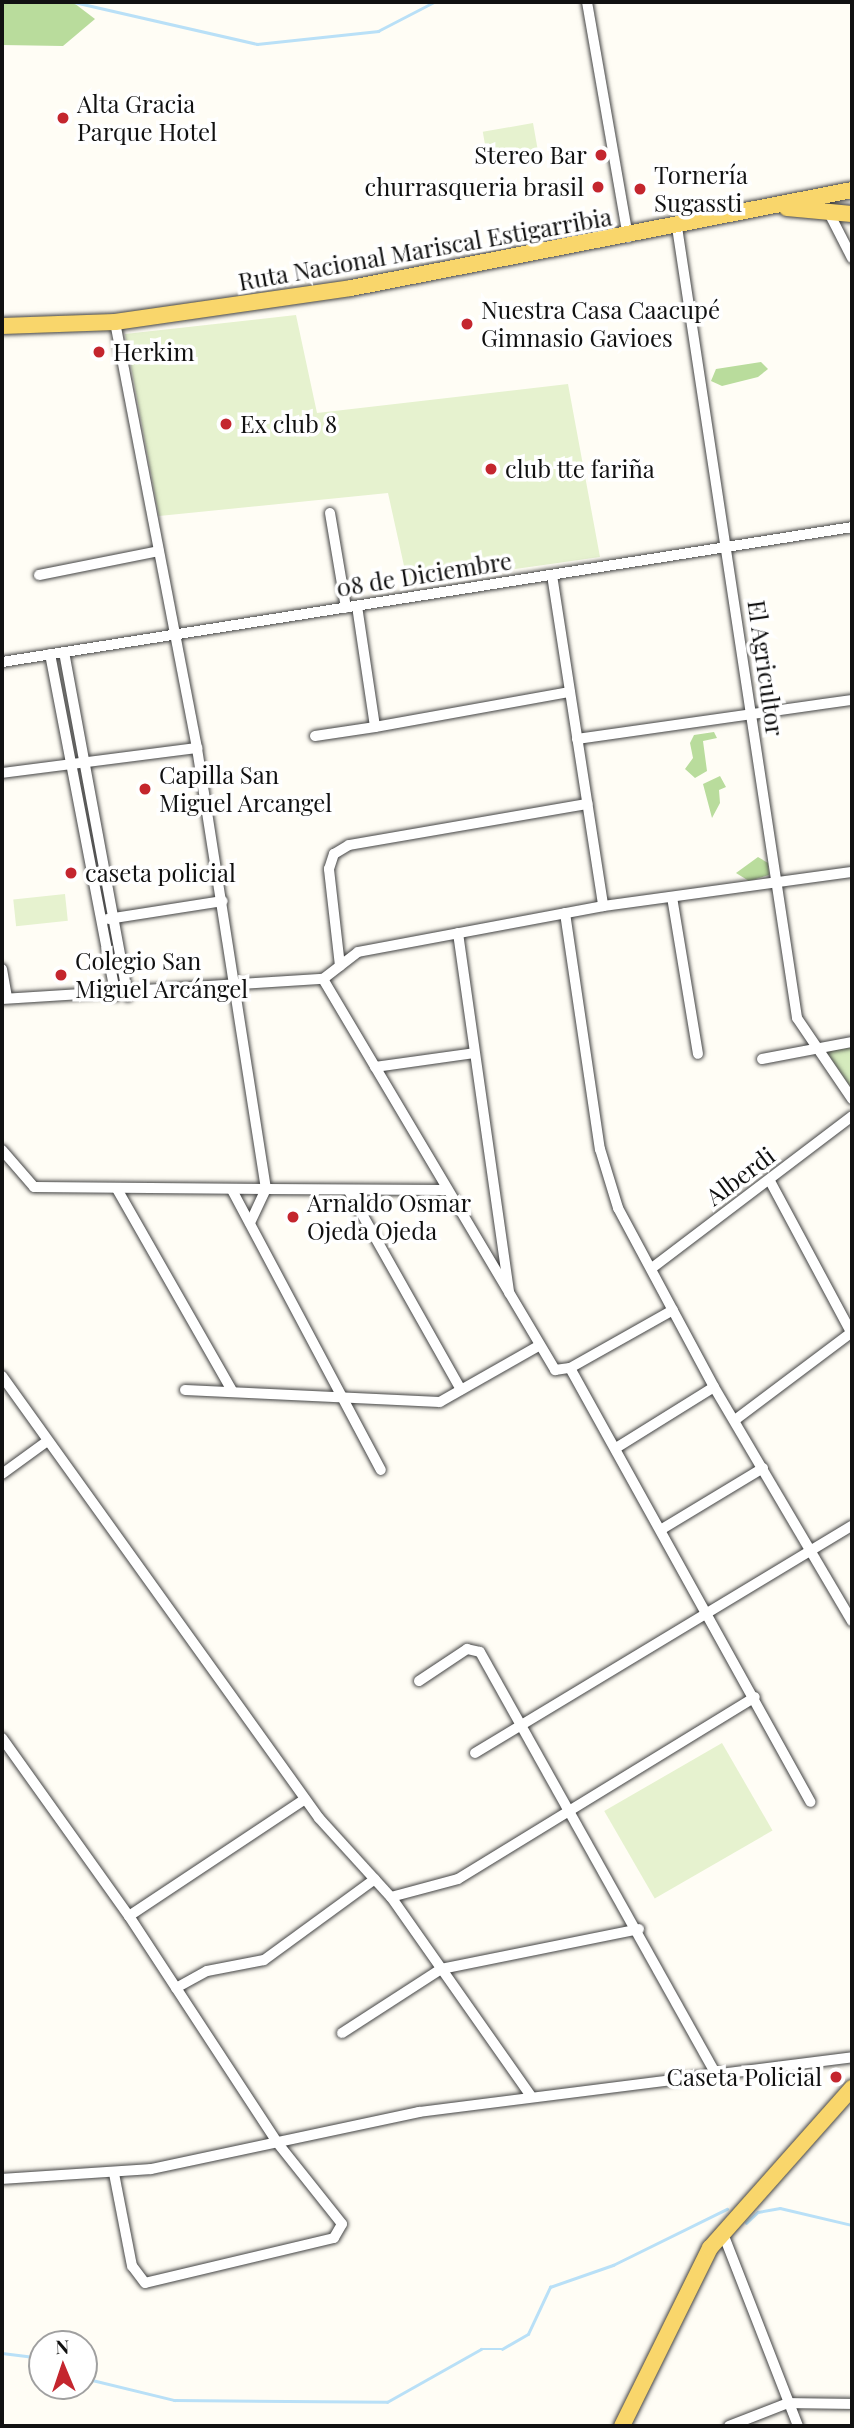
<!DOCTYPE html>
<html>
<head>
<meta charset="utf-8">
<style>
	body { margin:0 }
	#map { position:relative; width:854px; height:2428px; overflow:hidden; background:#fffdf5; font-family:"Playfair Display",serif }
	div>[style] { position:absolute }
	.green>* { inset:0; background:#d5ebbd }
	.forest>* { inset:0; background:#b9dc9c }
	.pitch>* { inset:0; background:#e6f2cf; transform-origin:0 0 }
	.stream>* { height:2.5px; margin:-1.25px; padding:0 1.25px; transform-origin:1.25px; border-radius:1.25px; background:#b9e0f7 }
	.roads { filter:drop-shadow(0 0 2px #444) drop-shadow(0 0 2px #444) }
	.street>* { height:10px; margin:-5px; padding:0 5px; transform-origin:5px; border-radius:5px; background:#fff }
	.primary>* { height:16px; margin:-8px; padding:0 8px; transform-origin:8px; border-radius:8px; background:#f9d66b }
	.dots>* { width:19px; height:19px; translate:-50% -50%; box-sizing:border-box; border:4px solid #fff; border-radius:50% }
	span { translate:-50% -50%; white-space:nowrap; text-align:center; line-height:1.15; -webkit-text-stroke:7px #fff; paint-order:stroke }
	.poi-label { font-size:24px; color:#111 }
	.left { translate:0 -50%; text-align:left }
	.right { translate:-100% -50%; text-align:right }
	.street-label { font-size:24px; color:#111 }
	.frame { position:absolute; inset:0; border:4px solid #111; pointer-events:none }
	.north { position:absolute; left:28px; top:2330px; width:70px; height:70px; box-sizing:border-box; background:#fff; border:2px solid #a0a0a0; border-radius:50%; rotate:358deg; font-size:19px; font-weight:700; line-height:28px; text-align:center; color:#111 }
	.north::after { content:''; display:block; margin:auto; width:24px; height:32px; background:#c4262e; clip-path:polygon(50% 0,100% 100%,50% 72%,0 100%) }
</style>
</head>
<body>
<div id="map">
	<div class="green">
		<div style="clip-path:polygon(852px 1047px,852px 1089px,826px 1051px)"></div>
	</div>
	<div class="forest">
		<div style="clip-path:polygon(2px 2px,74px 3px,95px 19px,63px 46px,2px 45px)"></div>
		<div style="clip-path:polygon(761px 362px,768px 369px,758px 377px,722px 386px,711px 381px,716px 369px)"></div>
		<div style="clip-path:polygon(714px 732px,717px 738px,703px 741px,707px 771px,695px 778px,685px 769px,693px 758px,690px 743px,694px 735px)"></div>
		<div style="clip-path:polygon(720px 776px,726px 787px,719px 790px,720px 803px,712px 818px,703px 784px)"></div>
		<div style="clip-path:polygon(758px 857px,768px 863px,769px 875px,749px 881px,736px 873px)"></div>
	</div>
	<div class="pitch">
		<div style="left:533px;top:123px;width:28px;height:51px;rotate:80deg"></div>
		<div style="clip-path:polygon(296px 315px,317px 413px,568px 384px,600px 557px,408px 584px,388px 493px,159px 516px,125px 334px)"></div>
		<div style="left:65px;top:894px;width:27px;height:52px;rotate:84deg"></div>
		<div style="left:722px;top:1743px;width:101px;height:136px;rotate:60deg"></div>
	</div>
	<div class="stream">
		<div style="left:74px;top:2px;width:188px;rotate:12.9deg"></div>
		<div style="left:257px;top:44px;width:122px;rotate:-6.1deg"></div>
		<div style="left:378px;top:31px;width:63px;rotate:-27.4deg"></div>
		<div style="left:746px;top:2223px;width:16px;rotate:-43deg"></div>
		<div style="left:758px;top:2212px;width:22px;rotate:-10deg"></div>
		<div style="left:780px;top:2208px;width:74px;rotate:13.3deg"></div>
		<div style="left:2px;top:2353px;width:40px;rotate:7.1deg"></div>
		<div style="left:84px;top:2378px;width:93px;rotate:13.7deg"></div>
		<div style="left:174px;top:2400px;width:213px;rotate:0.5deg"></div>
		<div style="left:387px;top:2402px;width:108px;rotate:-29.4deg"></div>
		<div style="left:481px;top:2349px;width:21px"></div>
		<div style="left:502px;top:2349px;width:30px;rotate:-30deg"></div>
		<div style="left:528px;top:2334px;width:52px;rotate:-64.9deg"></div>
		<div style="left:550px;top:2287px;width:67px;rotate:-19.2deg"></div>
		<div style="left:613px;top:2265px;width:127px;rotate:-26.2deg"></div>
	</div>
	<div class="roads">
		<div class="street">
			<div style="left:587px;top:2px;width:239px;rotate:80.1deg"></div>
			<div style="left:828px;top:211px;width:53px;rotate:62.9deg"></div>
			<div style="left:677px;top:227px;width:800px;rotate:81.37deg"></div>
			<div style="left:797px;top:1018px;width:98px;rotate:55.8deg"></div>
			<div style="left:330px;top:513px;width:96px;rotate:80.4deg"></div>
			<div style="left:39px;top:575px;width:122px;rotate:-11.3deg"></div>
			<div style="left:552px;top:575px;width:335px;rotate:81.2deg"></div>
			<div style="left:357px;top:606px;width:122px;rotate:81.5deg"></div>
			<div style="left:375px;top:727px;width:198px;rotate:-10.2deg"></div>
			<div style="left:64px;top:652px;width:350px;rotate:79.5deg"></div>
			<div style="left:50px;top:654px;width:348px;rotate:79.1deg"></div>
			<div style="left:2px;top:662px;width:861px;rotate:-9.02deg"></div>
			<div style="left:315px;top:736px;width:61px;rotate:-8.5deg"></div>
			<div style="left:577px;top:739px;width:278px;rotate:-8.1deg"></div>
			<div style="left:2px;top:773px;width:197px;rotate:-7.3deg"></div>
			<div style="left:672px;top:897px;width:159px;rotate:80.6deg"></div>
			<div style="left:565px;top:913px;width:239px;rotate:81.6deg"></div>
			<div style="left:600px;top:1149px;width:62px;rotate:73deg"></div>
			<div style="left:618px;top:1208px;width:203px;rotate:61.8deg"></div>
			<div style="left:714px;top:1387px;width:272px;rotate:59.5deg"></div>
			<div style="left:108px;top:919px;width:116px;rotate:-8.9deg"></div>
			<div style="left:458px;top:933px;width:364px;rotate:81.9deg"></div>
			<div style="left:340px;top:966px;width:98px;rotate:-96.5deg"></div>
			<div style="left:329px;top:869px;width:16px;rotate:-72deg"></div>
			<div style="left:334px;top:854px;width:17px;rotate:-31deg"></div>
			<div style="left:349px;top:845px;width:242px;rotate:-9.8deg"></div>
			<div style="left:2px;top:969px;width:29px;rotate:80deg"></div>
			<div style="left:323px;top:979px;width:455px;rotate:59.3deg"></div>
			<div style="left:555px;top:1370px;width:15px;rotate:-8deg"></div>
			<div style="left:570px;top:1368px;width:118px;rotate:-29.4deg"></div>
			<div style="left:2px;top:999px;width:322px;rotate:-3.6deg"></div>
			<div style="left:323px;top:979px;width:44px;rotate:-37.6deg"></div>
			<div style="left:358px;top:952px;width:249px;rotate:-10.6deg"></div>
			<div style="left:603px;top:906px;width:251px;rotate:-7.8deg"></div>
			<div style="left:762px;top:1059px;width:92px;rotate:-10.7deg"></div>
			<div style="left:375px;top:1067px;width:100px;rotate:-8deg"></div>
			<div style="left:2px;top:1150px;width:49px;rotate:49.1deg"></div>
			<div style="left:34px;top:1187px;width:232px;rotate:0.5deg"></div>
			<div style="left:266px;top:1189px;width:446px;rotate:-98.9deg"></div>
			<div style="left:197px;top:748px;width:434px;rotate:-100.9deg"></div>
			<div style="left:770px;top:1181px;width:174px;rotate:61.8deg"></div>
			<div style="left:117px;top:1189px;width:232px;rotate:60.3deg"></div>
			<div style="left:232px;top:1190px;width:317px;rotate:62deg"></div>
			<div style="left:349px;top:1191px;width:228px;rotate:60.6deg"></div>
			<div style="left:250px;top:1223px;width:38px;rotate:-65deg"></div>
			<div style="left:266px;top:1189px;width:180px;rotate:0.3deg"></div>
			<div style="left:652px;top:1268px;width:251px;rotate:-37.2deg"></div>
			<div style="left:570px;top:1368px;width:496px;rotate:61deg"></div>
			<div style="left:2px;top:1376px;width:544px;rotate:54.35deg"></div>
			<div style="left:319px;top:1818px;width:107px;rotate:47.7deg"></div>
			<div style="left:391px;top:1897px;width:242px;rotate:54.9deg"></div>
			<div style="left:185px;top:1390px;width:255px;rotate:2.7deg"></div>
			<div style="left:440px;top:1402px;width:112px;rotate:-29.6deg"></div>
			<div style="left:735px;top:1420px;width:146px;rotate:-36.9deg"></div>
			<div style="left:616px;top:1448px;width:115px;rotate:-31.9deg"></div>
			<div style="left:2px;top:1474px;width:54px;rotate:-36deg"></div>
			<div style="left:662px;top:1529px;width:118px;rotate:-31.1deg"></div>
			<div style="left:419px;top:1681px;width:58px;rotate:-33.7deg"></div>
			<div style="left:467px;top:1649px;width:13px;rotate:13deg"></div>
			<div style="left:480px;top:1652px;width:479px;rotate:60.8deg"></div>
			<div style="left:2px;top:1738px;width:219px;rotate:54.5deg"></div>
			<div style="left:129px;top:1916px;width:269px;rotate:56.8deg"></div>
			<div style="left:276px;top:2141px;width:106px;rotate:51.5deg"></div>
			<div style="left:342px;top:2224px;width:16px;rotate:120deg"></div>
			<div style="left:334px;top:2238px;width:194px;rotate:166.6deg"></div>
			<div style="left:145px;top:2283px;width:21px;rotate:-127deg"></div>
			<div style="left:132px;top:2266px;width:95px;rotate:-101deg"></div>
			<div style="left:475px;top:1753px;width:440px;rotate:-31.1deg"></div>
			<div style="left:391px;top:1897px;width:69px;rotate:-15deg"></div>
			<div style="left:458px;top:1879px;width:348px;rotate:-31.5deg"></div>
			<div style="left:129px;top:1916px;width:211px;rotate:-33.6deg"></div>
			<div style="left:176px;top:1988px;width:35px;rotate:-29deg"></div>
			<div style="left:207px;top:1971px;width:58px;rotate:-10.9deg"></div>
			<div style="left:264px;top:1960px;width:137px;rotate:-36.1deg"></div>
			<div style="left:342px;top:2033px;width:118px;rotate:-32.9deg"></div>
			<div style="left:441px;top:1969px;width:202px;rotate:-11.4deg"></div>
			<div style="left:2px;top:2179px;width:149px;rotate:-3.8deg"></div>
			<div style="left:151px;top:2169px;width:274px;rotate:-12deg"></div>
			<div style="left:419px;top:2112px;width:436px;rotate:-7.2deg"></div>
			<div style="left:722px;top:2231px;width:209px;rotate:68.7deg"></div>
			<div style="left:729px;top:2426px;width:63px;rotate:-21.3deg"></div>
			<div style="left:788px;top:2403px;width:64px;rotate:0.9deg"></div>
		</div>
		<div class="primary">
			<div style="left:787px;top:208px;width:65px;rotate:5.3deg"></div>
			<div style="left:2px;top:326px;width:113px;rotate:-2deg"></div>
			<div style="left:115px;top:322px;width:238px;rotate:-8.2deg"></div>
			<div style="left:351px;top:288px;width:510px;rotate:-11.07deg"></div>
			<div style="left:622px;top:2426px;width:199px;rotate:-63.7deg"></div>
			<div style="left:710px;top:2248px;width:214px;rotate:-48.4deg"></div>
		</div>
	</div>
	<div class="dots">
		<div style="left:63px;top:118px;background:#c4262e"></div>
		<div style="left:601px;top:155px;background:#c4262e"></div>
		<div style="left:598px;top:187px;background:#c4262e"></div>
		<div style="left:640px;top:189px;background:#c4262e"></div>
		<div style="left:467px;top:324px;background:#c4262e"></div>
		<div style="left:99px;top:352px;background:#c4262e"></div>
		<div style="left:226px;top:424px;background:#c4262e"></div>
		<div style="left:491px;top:469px;background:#c4262e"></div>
		<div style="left:145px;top:789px;background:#c4262e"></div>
		<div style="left:71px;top:873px;background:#c4262e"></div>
		<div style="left:61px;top:975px;background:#c4262e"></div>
		<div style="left:293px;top:1217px;background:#c4262e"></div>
		<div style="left:836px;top:2077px;background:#c4262e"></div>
	</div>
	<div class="poi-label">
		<span class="left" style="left:77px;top:118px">Alta Gracia<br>Parque Hotel</span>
		<span class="right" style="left:587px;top:155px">Stereo Bar</span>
		<span class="left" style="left:654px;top:189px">Tornería<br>Sugassti</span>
		<span class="right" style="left:584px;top:187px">churrasqueria brasil</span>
		<span class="left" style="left:481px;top:324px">Nuestra Casa Caacupé<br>Gimnasio Gavioes</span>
		<span class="left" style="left:113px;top:352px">Herkim</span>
		<span class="left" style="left:240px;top:424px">Ex club 8</span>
		<span class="left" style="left:505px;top:469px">club tte fariña</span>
		<span class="left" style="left:159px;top:789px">Capilla San<br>Miguel Arcangel</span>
		<span class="left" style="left:85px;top:873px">caseta policial</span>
		<span class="left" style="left:75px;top:975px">Colegio San<br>Miguel Arcángel</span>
		<span class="left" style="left:307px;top:1217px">Arnaldo Osmar<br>Ojeda Ojeda</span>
		<span class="right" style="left:822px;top:2077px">Caseta Policial</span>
	</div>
	<div class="street-label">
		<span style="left:425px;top:249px;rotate:-10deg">Ruta Nacional Mariscal Estigarribia</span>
		<span style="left:424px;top:574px;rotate:-9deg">08 de Diciembre</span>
		<span style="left:766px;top:668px;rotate:82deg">El Agricultor</span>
		<span style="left:740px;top:1176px;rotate:-37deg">Alberdi</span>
	</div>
	<div class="frame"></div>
	<div class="north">N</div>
</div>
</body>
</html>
